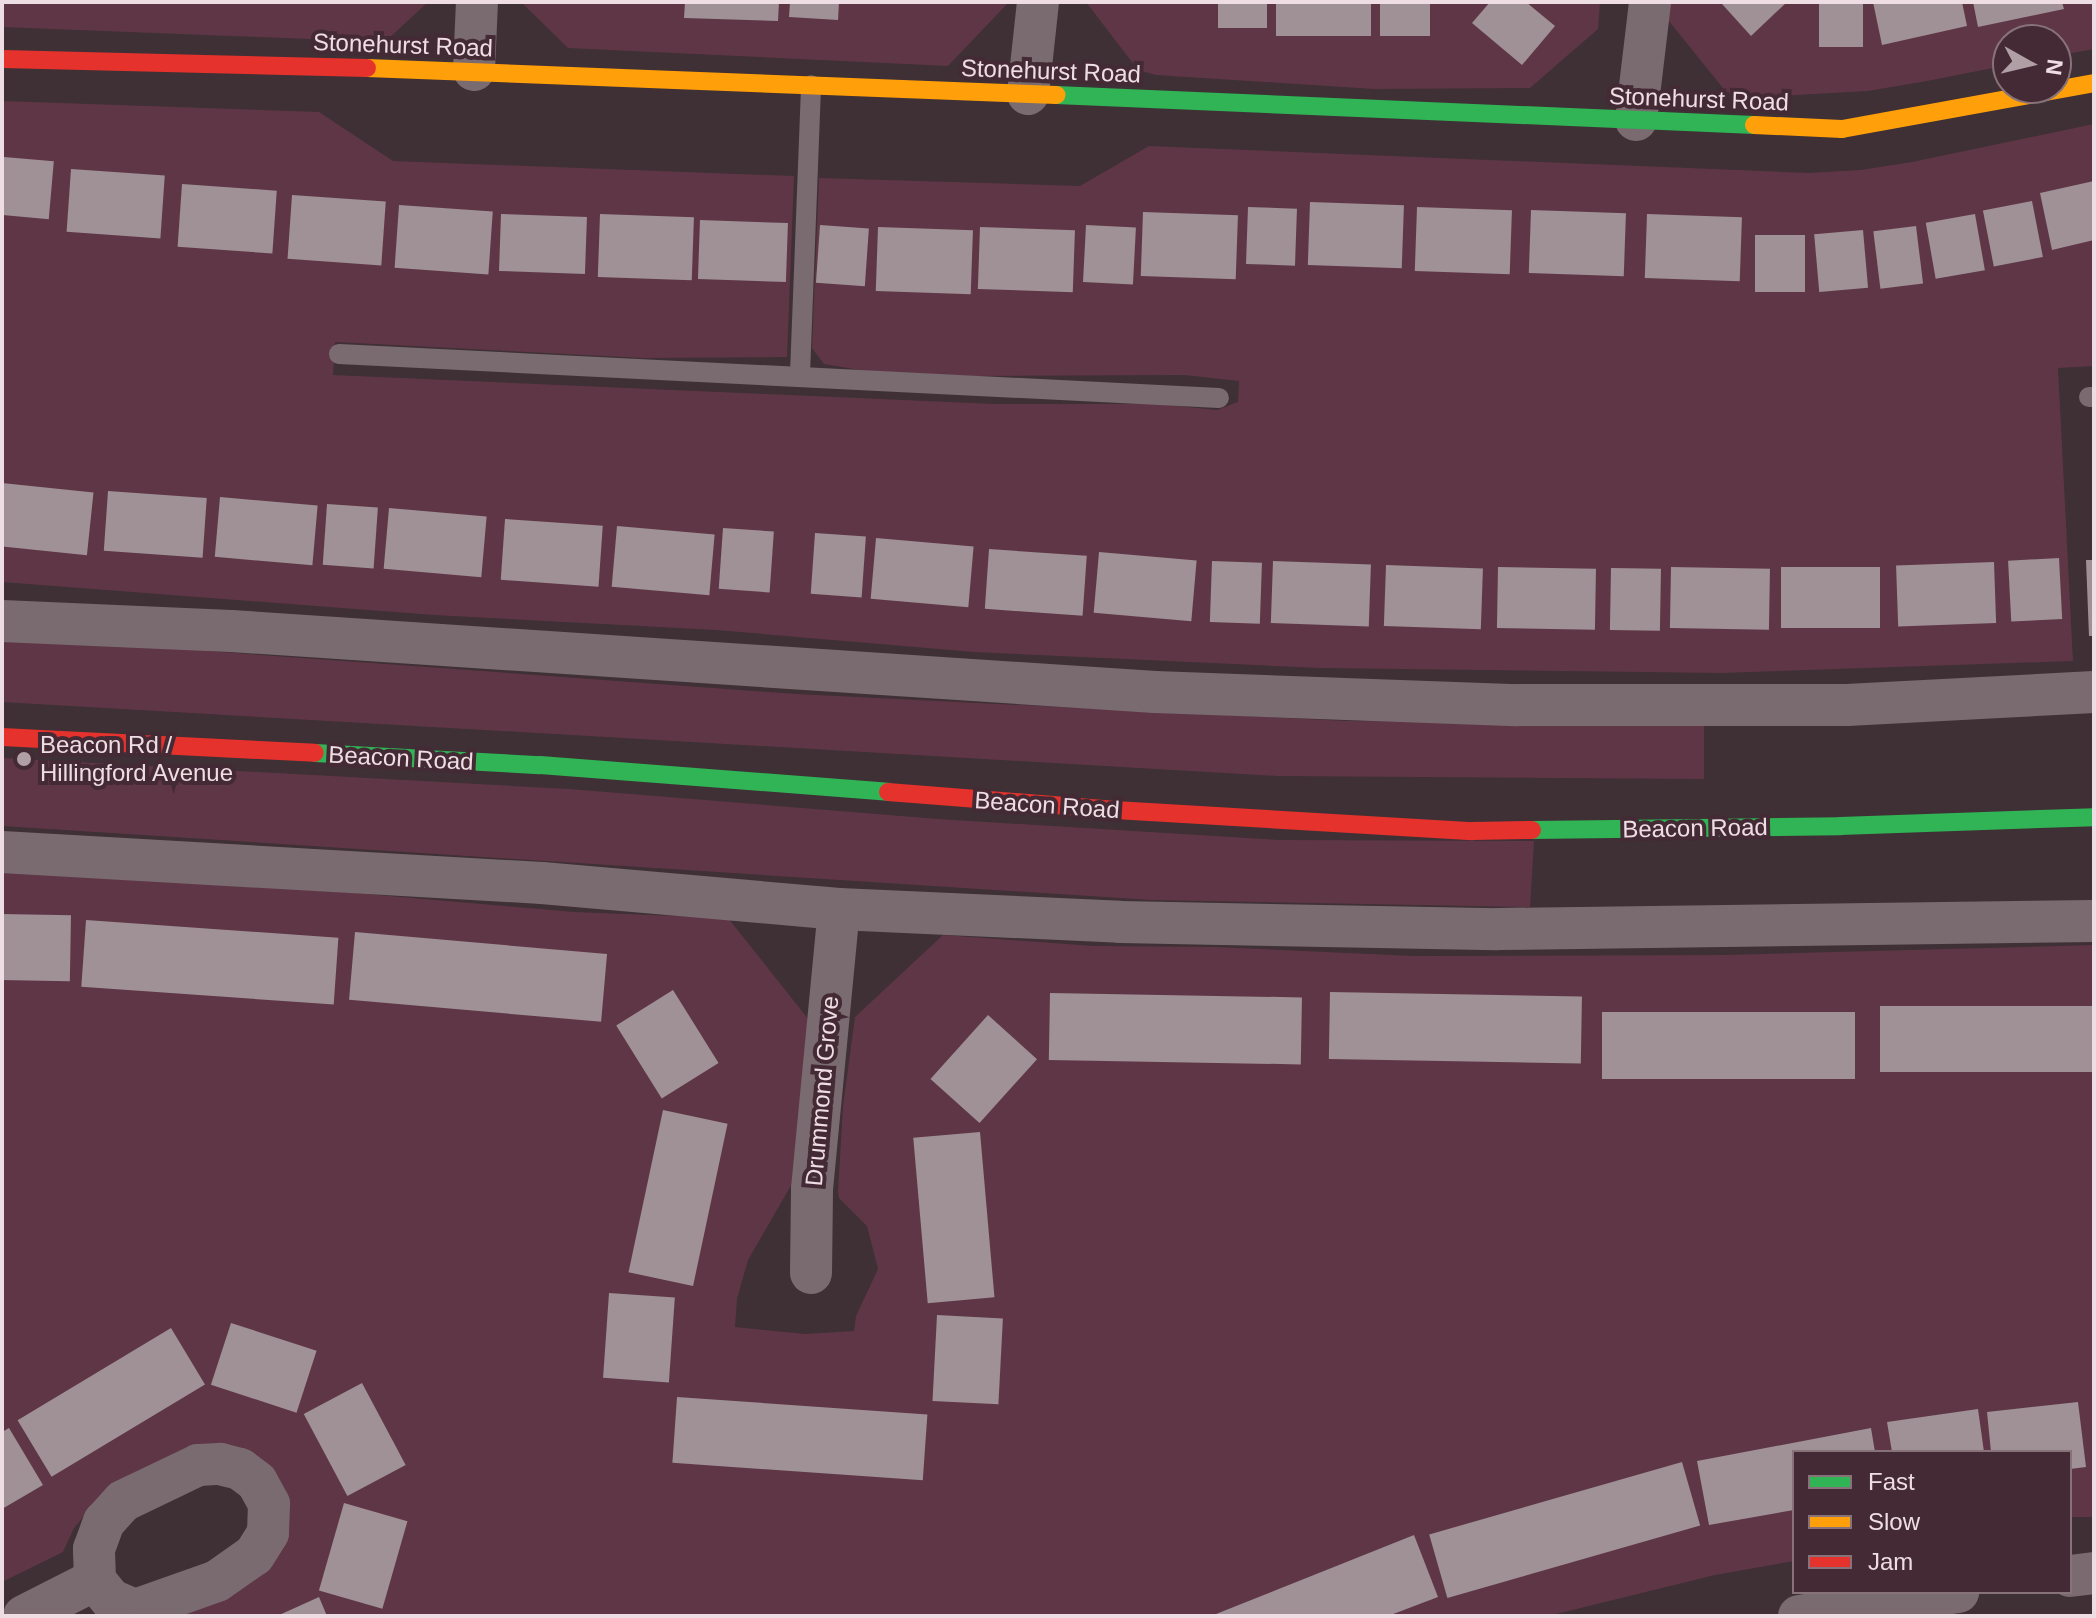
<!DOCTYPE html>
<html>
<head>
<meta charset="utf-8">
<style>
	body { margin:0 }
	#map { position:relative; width:2096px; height:1618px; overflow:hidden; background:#3e3035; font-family:Helvetica,sans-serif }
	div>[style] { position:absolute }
	.green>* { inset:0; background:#5f3646 }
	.building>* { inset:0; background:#9f9196; transform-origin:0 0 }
	.lane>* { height:20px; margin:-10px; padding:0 10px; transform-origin:10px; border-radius:10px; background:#7a6b70 }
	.street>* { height:42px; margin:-21px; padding:0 21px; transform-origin:21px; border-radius:21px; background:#7a6b70 }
	.fast>* { height:18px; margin:-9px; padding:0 9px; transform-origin:9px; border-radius:9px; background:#30b455 }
	.slow>* { height:18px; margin:-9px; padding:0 9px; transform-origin:9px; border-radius:9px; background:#ff9f0a }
	.jam>* { height:18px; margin:-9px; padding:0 9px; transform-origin:9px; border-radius:9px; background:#e5322d }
	.dots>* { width:22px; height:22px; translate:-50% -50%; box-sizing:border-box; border:4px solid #442a34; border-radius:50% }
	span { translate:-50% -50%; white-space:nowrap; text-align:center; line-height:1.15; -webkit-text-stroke:8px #442a34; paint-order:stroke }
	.street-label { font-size:24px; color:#eedde2 }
	.poi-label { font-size:24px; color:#eedde2 }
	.left { translate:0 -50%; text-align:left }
	.frame { position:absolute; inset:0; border:4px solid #eedde2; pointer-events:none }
	.legend { position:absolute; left:1792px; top:1450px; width:280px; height:144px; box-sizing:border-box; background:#442a34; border:2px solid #88727a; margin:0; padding:10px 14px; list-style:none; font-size:24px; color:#eedde2 }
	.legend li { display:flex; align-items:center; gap:16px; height:40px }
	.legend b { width:40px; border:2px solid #88727a }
	.north { position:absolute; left:1992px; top:24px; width:80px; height:80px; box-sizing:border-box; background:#442a34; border:2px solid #88727a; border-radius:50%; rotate:98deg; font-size:22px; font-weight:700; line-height:32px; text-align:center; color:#eedde2 }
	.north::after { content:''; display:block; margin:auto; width:28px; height:36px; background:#b0a0a5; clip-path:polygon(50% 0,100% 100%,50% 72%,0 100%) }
</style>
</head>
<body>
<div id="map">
	<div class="green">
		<div style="clip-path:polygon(2px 2px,428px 2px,385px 42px,2px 27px)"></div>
		<div style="clip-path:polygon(521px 2px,1009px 2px,948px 66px,568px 48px)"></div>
		<div style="clip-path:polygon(1086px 2px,1600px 2px,1598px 29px,1530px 88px,1374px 89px,1156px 75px,1138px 70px)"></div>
		<div style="clip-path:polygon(1669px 2px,2094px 2px,2094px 49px,2056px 56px,2056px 40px,2008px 40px,2008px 65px,1927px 81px,1868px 91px,1759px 97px,1727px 93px,1668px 20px)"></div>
		<div style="clip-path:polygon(2px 101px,319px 112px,393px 161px,794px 176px,787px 357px,642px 358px,335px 342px,333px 375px,994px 404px,1157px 404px,1217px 410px,1238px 402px,1239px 381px,1184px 375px,971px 376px,866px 371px,824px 364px,812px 348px,819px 178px,1080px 186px,1149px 146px,1809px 173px,1861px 170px,1912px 162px,2094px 124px,2094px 366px,2058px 368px,2073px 661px,1721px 673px,1319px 668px,974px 652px,716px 630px,434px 615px,2px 582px)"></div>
		<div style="clip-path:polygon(2px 636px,796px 694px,1347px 721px,1704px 723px,1704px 779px,1277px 776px,2px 702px)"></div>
		<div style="clip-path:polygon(2px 758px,569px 789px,938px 819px,1280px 840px,1534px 841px,1530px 907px,1151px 900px,2px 826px)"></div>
		<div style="clip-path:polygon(2px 871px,355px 893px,574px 912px,728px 918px,813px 1025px,793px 1182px,748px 1260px,737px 1299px,735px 1327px,805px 1334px,854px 1331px,856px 1316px,878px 1269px,867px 1226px,839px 1198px,838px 1192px,843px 1106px,855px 1017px,943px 935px,1094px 946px,1216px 947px,1414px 956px,1727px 955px,2094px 945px,2094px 1517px,2070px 1517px,2070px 1452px,1794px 1452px,1794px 1561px,1715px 1575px,1548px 1616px,162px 1616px,253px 1571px,264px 1466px,95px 1503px,74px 1528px,63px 1552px,2px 1582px)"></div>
	</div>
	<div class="building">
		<div style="clip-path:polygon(685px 2px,779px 2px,778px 21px,684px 18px)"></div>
		<div style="clip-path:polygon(790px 2px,839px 2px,838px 20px,789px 17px)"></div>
		<div style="left:1218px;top:2px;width:49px;height:26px"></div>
		<div style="left:1276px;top:2px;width:95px;height:34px"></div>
		<div style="left:1380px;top:2px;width:50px;height:34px"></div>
		<div style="clip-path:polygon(1490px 2px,1526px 2px,1555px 26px,1522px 65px,1472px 23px)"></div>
		<div style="clip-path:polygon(1724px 2px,1787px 2px,1751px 36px,1722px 4px)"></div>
		<div style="left:1819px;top:2px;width:44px;height:45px"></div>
		<div style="clip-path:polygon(1873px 2px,1962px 2px,1967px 26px,1882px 45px)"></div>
		<div style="clip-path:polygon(1973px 2px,2062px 2px,2064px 9px,1978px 27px)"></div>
		<div style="left:4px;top:157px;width:50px;height:58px;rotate:5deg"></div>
		<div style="left:71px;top:169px;width:94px;height:63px;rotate:4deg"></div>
		<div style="clip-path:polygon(2094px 181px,2094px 240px,2052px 250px,2040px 193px)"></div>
		<div style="left:182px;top:184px;width:95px;height:63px;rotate:4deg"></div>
		<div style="left:292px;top:195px;width:94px;height:64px;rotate:4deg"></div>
		<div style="left:2032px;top:201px;width:57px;height:50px;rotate:79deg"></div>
		<div style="left:1310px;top:202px;width:94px;height:63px;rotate:2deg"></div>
		<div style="left:399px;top:205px;width:94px;height:63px;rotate:4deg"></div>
		<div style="left:1248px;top:207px;width:49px;height:57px;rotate:2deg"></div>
		<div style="left:1417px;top:207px;width:95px;height:64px;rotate:2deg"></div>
		<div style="left:1531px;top:210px;width:95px;height:63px;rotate:2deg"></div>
		<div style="left:1143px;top:212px;width:95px;height:64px;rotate:2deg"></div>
		<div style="left:501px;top:214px;width:86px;height:57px;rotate:2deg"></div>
		<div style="left:600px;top:214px;width:94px;height:63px;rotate:2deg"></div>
		<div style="left:1647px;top:214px;width:95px;height:64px;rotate:2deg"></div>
		<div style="left:1975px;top:214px;width:57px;height:50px;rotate:80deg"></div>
		<div style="left:700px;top:220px;width:88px;height:59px;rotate:2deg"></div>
		<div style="left:820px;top:225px;width:49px;height:58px;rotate:4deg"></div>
		<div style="left:1086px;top:225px;width:50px;height:57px;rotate:3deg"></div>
		<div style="left:1916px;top:226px;width:58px;height:43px;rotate:83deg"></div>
		<div style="left:878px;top:227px;width:95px;height:64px;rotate:2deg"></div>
		<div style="left:980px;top:227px;width:95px;height:62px;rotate:2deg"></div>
		<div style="left:1863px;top:230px;width:58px;height:49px;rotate:85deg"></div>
		<div style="left:1755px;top:235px;width:50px;height:57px"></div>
		<div style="left:2px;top:483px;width:92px;height:63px;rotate:6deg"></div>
		<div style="left:108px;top:491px;width:99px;height:60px;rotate:4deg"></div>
		<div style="left:220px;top:497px;width:98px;height:60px;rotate:5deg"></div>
		<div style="left:327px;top:504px;width:51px;height:61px;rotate:4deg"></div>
		<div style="left:389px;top:508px;width:98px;height:61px;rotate:5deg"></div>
		<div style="left:505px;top:519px;width:98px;height:61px;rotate:4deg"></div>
		<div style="left:617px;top:526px;width:98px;height:61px;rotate:5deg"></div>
		<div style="left:723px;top:528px;width:51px;height:61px;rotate:4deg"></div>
		<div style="left:815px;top:533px;width:51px;height:61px;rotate:4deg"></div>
		<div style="left:876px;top:538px;width:98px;height:61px;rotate:5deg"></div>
		<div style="left:989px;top:549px;width:98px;height:60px;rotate:4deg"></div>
		<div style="left:1099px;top:552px;width:98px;height:61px;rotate:5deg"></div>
		<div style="left:2059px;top:558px;width:61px;height:51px;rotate:87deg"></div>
		<div style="clip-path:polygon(2086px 560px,2094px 560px,2094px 636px,2089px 636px)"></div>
		<div style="left:1212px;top:561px;width:50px;height:61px;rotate:2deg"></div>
		<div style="left:1273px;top:561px;width:98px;height:62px;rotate:2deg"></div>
		<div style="left:1994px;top:562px;width:61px;height:98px;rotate:88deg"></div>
		<div style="left:1386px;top:565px;width:97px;height:61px;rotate:2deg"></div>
		<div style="left:1498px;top:567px;width:98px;height:61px;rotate:1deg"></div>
		<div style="left:1671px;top:567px;width:99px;height:61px;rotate:1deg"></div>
		<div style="left:1781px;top:567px;width:99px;height:61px"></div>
		<div style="left:1611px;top:568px;width:50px;height:62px;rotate:1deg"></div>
		<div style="left:2px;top:914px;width:69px;height:66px;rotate:1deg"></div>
		<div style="left:86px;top:920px;width:253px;height:67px;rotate:4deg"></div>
		<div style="left:355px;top:932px;width:253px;height:68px;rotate:5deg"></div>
		<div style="left:673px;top:990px;width:86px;height:67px;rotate:58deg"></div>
		<div style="left:1330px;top:992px;width:252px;height:67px;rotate:1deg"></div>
		<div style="left:1050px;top:993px;width:252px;height:67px;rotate:1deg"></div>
		<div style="left:2094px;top:1006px;width:66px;height:214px;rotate:90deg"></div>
		<div style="left:1602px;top:1012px;width:253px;height:67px"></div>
		<div style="left:988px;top:1015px;width:66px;height:86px;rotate:42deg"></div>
		<div style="left:663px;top:1110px;width:66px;height:166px;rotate:12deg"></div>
		<div style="left:980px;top:1132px;width:166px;height:67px;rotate:85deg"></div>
		<div style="left:609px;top:1293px;width:66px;height:85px;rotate:4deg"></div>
		<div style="left:937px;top:1315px;width:66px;height:86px;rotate:3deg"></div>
		<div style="left:231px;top:1323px;width:90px;height:65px;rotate:18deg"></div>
		<div style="left:171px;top:1328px;width:66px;height:179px;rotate:59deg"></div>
		<div style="left:362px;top:1383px;width:93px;height:66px;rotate:62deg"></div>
		<div style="left:677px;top:1397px;width:251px;height:66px;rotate:4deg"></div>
		<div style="clip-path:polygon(2078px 1402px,2086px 1467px,2070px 1469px,2070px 1452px,1991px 1452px,1987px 1412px)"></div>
		<div style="clip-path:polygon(1978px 1409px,1984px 1452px,1892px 1452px,1887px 1422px)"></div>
		<div style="clip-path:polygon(9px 1428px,43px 1485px,2px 1509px,2px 1432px)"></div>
		<div style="clip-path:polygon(1871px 1428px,1875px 1452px,1794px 1452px,1794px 1510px,1709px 1525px,1697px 1461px)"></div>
		<div style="left:1682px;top:1462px;width:66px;height:263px;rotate:74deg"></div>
		<div style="left:344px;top:1503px;width:66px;height:91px;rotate:16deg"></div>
		<div style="clip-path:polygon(1414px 1535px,1438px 1597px,1388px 1616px,1211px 1616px)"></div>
		<div style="clip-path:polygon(319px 1597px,327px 1616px,277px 1616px)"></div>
	</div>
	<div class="lane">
		<div style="left:339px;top:354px;width:881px;rotate:2.86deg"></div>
		<div style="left:800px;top:374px;width:289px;rotate:-87.8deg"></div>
		<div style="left:2089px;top:397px;width:5px"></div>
	</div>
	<div class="street">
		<div style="left:474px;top:70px;width:68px;rotate:-87.5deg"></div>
		<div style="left:1028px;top:94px;width:93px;rotate:-83.8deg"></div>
		<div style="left:1636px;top:120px;width:119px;rotate:-83.2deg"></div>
		<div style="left:2px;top:621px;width:229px;rotate:2.5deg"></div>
		<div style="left:231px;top:631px;width:926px;rotate:3.78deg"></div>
		<div style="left:1155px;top:692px;width:362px;rotate:2.1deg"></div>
		<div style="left:1517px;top:705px;width:330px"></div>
		<div style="left:1847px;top:705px;width:247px;rotate:-3deg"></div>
		<div style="left:2px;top:852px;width:541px;rotate:3.29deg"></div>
		<div style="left:542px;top:883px;width:298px;rotate:5deg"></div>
		<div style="left:839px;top:909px;width:281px;rotate:2.6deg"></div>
		<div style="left:1120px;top:922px;width:378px;rotate:1.1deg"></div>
		<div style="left:1498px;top:929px;width:596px;rotate:-0.77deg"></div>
		<div style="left:811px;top:1273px;width:84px;rotate:-89.3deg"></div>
		<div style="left:812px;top:1189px;width:281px;rotate:-84.5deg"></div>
		<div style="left:220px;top:1464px;width:21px;rotate:14deg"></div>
		<div style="left:240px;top:1469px;width:21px;rotate:37deg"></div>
		<div style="left:257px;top:1482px;width:25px;rotate:61deg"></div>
		<div style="left:269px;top:1504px;width:29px;rotate:92deg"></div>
		<div style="left:268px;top:1533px;width:26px;rotate:122deg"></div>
		<div style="left:254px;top:1555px;width:45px;rotate:144.9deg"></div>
		<div style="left:217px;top:1581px;width:87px;rotate:160.5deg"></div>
		<div style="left:135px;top:1610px;width:26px;rotate:-157deg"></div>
		<div style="left:111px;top:1600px;width:26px;rotate:-129deg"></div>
		<div style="left:95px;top:1580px;width:31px;rotate:-92deg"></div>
		<div style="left:94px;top:1549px;width:29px;rotate:-70deg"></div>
		<div style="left:104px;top:1522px;width:28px;rotate:-48deg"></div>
		<div style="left:123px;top:1501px;width:83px;rotate:-25.6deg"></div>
		<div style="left:198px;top:1465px;width:22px;rotate:-3deg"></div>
		<div style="left:2070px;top:1576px;width:24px;rotate:-7deg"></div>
		<div style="left:24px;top:1616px;width:80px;rotate:-26.9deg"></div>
		<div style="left:1799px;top:1616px;width:161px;rotate:-8.6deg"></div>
	</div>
	<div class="fast">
		<div style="left:1056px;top:95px;width:699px;rotate:2.46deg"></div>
		<div style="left:315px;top:753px;width:225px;rotate:3.1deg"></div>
		<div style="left:540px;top:765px;width:349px;rotate:4.4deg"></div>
		<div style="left:1532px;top:830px;width:308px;rotate:-0.7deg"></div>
		<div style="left:1840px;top:826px;width:254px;rotate:-2deg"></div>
	</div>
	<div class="slow">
		<div style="left:367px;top:68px;width:690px;rotate:2.24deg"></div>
		<div style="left:1754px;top:125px;width:88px;rotate:2.6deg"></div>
		<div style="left:1842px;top:129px;width:256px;rotate:-10.3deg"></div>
	</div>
	<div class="jam">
		<div style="left:2px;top:59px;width:365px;rotate:1.4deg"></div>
		<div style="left:2px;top:737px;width:313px;rotate:2.9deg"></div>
		<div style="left:888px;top:792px;width:228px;rotate:4.5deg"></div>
		<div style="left:1115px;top:810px;width:358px;rotate:3.4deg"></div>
		<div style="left:1472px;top:831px;width:60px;rotate:-1deg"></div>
	</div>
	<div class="dots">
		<div style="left:24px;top:759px;background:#b0a0a5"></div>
	</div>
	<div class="street-label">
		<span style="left:403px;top:45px;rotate:2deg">Stonehurst Road</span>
		<span style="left:1051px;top:71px;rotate:2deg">Stonehurst Road</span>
		<span style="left:1699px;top:99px;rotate:2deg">Stonehurst Road</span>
		<span style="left:401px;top:758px;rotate:3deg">Beacon Road</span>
		<span style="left:1047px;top:805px;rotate:4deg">Beacon Road</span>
		<span style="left:1695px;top:828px;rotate:-1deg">Beacon Road</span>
		<span style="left:822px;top:1091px;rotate:-85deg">Drummond Grove</span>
	</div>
	<div class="poi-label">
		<span class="left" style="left:40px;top:759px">Beacon Rd /<br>Hillingford Avenue</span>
	</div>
	<div class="frame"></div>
	<ul class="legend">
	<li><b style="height:10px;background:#30b455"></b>Fast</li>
	<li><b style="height:10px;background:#ff9f0a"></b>Slow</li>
	<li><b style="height:10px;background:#e5322d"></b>Jam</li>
	</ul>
	<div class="north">N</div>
</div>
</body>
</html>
